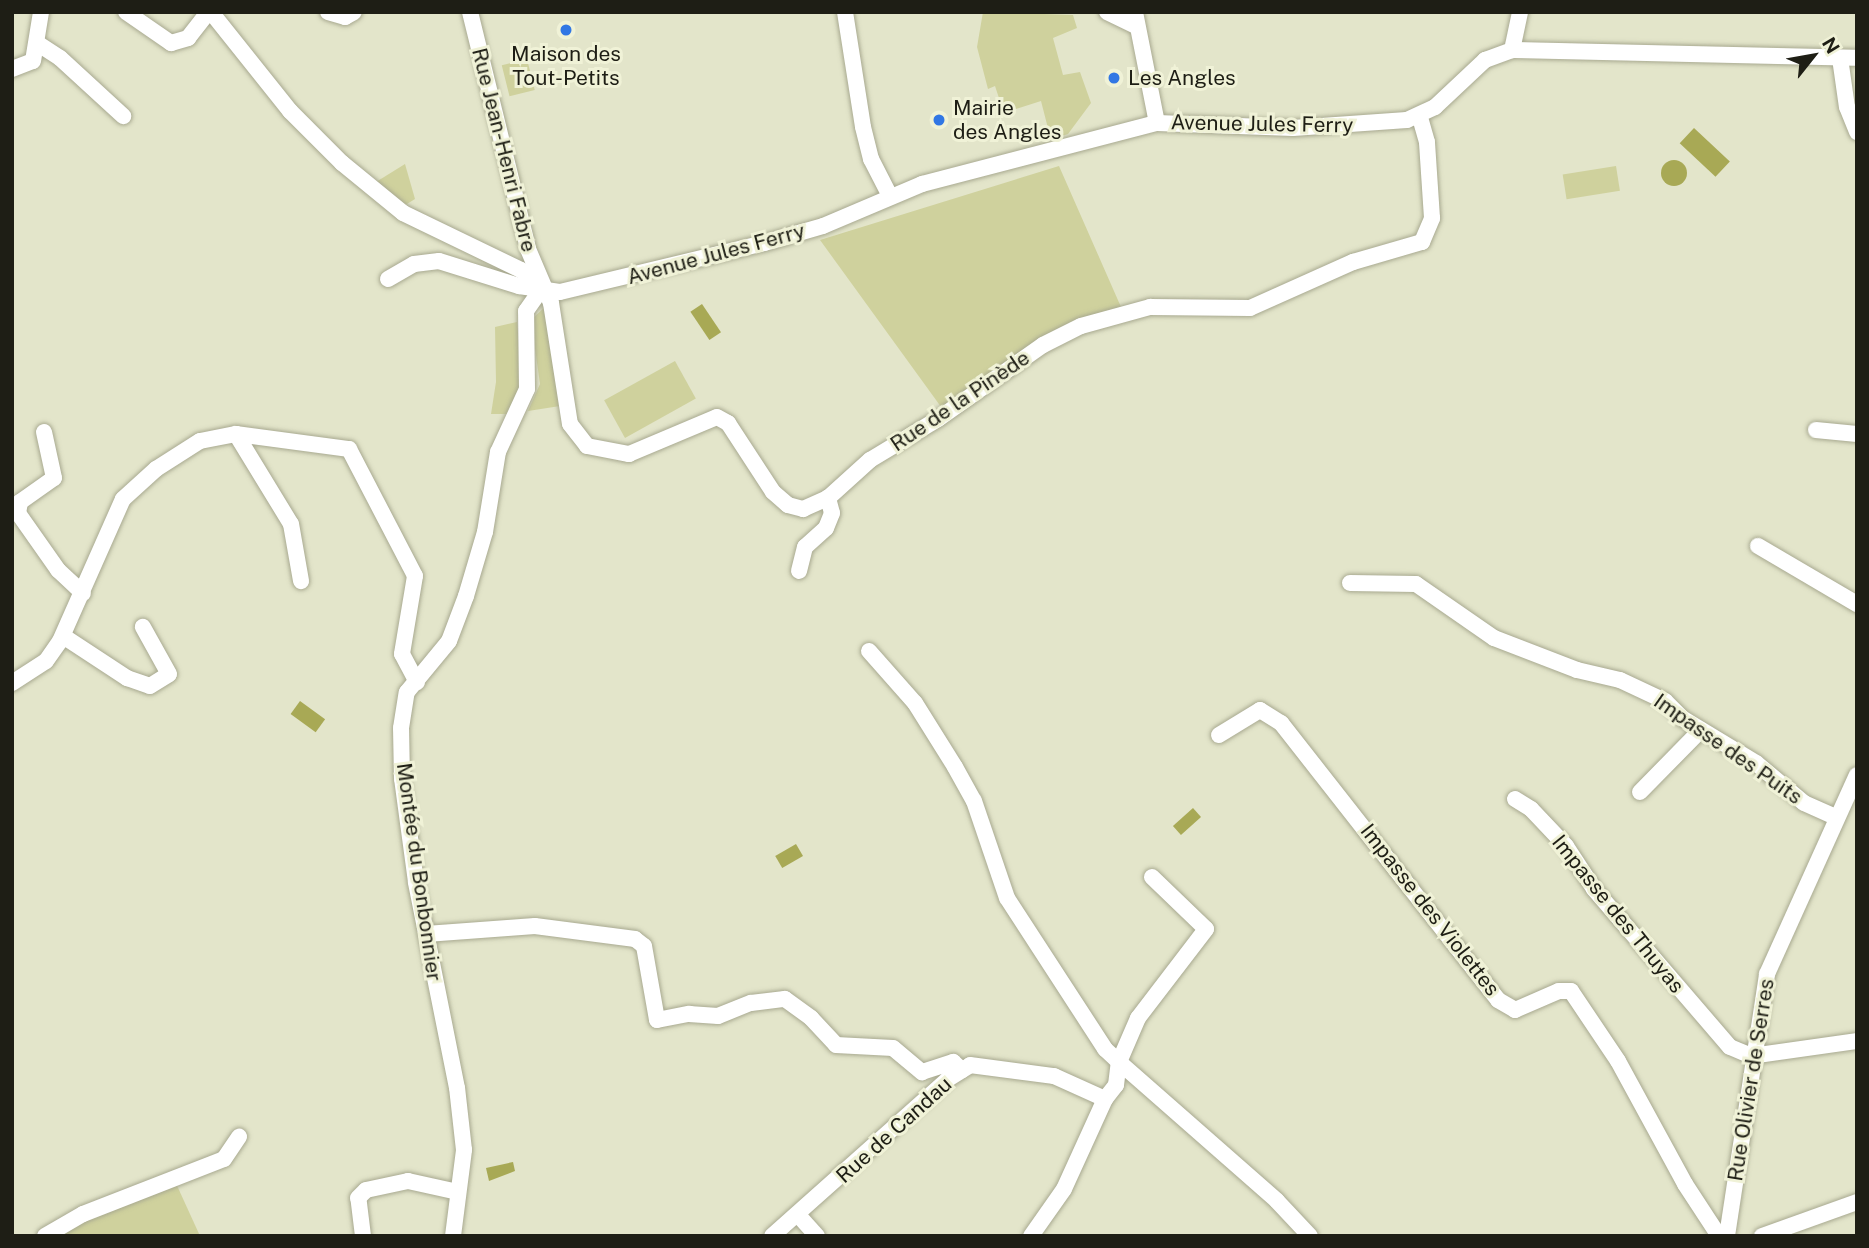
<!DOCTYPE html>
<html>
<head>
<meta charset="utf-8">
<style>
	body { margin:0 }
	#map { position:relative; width:1869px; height:1248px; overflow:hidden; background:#e3e5ca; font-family:"Public Sans",sans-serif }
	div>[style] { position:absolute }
	.green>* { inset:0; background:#cfd19d; transform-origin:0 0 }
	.water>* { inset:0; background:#a8a955; transform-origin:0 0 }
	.round { border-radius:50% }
	.roads { filter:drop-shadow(0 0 2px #a8a990) drop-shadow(0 0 2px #a8a990) }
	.street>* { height:16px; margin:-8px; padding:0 8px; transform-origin:8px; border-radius:8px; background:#fff }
	.dots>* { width:19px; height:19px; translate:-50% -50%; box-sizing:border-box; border:4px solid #f0f2d7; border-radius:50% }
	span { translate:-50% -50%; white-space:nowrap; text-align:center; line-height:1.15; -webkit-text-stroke:6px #f0f2d7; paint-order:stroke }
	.poi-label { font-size:21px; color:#1e1e15 }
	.left { translate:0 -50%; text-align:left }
	.street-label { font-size:21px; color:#1e1e15 }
	.frame { position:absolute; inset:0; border:14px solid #1e1e15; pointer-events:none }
	.north { position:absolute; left:1778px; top:21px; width:70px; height:70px; -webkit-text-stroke:5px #f0f2d7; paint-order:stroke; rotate:59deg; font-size:19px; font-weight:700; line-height:28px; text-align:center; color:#1e1e15 }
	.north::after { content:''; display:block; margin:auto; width:24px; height:32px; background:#1e1e15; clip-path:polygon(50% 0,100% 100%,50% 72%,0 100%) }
</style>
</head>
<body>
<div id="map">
	<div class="green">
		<div style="clip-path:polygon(983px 12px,1073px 15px,1077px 28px,1053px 38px,1063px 75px,1080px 72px,1091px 103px,1068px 134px,1051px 140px,1041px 101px,1004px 113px,995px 86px,988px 89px,977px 47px)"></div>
		<div style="left:527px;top:59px;width:32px;height:26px;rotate:76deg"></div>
		<div style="clip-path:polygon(405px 164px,415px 199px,402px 207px,376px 182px)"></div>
		<div style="clip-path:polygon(1059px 166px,1121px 307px,1038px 340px,944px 411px,820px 240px)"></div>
		<div style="left:1616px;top:166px;width:25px;height:54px;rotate:81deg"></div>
		<div style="clip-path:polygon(546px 306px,560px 406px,528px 411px,540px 384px,531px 320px)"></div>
		<div style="clip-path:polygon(517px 322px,523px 386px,514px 414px,491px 414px,496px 382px,495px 327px)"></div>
		<div style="left:675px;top:361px;width:43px;height:81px;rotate:61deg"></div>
		<div style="clip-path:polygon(174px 1179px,200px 1236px,54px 1236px)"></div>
	</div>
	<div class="water">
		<div style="left:1694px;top:128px;width:49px;height:21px;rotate:43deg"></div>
		<div class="round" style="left:1661px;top:160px;width:26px;height:26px"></div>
		<div style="left:702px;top:304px;width:34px;height:14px;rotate:56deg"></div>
		<div style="left:300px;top:701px;width:31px;height:16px;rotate:36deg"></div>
		<div style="left:1193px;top:808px;width:12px;height:27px;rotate:48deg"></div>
		<div style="left:796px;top:844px;width:14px;height:24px;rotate:60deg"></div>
		<div style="clip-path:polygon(513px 1162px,515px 1171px,489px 1181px,486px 1168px)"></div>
	</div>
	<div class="roads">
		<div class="street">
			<div style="left:126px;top:12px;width:55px;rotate:34.6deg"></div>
			<div style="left:171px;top:43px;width:18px;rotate:-16deg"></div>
			<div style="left:188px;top:38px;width:33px;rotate:-52deg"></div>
			<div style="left:211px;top:12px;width:127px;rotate:51.4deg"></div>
			<div style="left:290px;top:111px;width:74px;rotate:45deg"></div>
			<div style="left:342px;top:163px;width:79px;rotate:39.3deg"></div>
			<div style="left:403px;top:213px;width:131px;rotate:25.8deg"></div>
			<div style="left:521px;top:270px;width:26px;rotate:39deg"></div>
			<div style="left:328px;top:12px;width:18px;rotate:16deg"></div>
			<div style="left:345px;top:17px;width:10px;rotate:-29deg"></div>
			<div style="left:470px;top:12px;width:244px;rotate:76.2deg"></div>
			<div style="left:528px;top:249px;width:59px;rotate:66.9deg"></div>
			<div style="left:551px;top:303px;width:122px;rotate:81.1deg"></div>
			<div style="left:570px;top:424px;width:28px;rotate:52deg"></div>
			<div style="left:587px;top:446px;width:43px;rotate:10.8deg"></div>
			<div style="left:629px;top:454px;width:95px;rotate:-22.8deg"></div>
			<div style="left:717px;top:417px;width:13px;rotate:29deg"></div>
			<div style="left:728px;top:423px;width:82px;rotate:56.9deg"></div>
			<div style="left:773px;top:492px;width:20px;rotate:41deg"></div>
			<div style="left:788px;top:505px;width:16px;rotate:15deg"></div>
			<div style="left:803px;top:509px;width:27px;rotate:-24deg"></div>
			<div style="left:828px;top:498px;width:57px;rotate:-42.1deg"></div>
			<div style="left:870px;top:460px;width:79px;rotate:-31.1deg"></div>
			<div style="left:938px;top:419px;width:128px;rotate:-35.2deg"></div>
			<div style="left:1043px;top:345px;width:42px;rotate:-26.6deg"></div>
			<div style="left:1081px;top:326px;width:72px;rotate:-15.4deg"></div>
			<div style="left:1150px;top:307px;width:100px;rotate:0.6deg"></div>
			<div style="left:1250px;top:308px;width:113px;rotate:-24.1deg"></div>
			<div style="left:1353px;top:262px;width:72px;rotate:-16.2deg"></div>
			<div style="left:1422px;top:242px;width:26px;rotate:-67deg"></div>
			<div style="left:1432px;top:218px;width:76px;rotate:-93.8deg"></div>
			<div style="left:1427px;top:142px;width:26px;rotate:-106deg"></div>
			<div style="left:845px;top:12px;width:116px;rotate:81.1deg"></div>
			<div style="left:863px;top:127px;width:33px;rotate:76deg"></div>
			<div style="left:871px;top:159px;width:42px;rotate:62.8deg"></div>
			<div style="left:1107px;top:12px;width:30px;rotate:26deg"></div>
			<div style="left:1135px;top:12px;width:113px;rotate:78.8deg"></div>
			<div style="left:37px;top:43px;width:27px;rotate:33deg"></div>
			<div style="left:60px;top:58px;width:86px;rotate:42.6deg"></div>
			<div style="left:1512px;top:50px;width:39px;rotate:-78deg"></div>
			<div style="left:1840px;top:58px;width:49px;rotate:81.9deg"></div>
			<div style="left:1847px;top:107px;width:27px;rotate:68deg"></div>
			<div style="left:12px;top:69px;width:22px;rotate:-21deg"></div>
			<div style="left:33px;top:61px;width:50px;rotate:-80.7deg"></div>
			<div style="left:388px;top:279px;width:30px;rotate:-30deg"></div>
			<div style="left:414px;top:264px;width:25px;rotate:-7deg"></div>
			<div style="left:439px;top:261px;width:84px;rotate:17.4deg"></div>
			<div style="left:519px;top:286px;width:41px;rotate:8.3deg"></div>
			<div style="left:560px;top:292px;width:210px;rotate:-13.5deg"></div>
			<div style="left:764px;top:243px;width:61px;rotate:-16.1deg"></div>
			<div style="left:823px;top:226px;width:108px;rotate:-23deg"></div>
			<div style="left:922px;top:184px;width:243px;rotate:-14.6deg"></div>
			<div style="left:1157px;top:123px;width:136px;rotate:2.1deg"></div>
			<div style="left:1293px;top:128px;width:114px;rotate:-4deg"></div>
			<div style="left:1407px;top:120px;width:31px;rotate:-25deg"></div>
			<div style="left:1435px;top:107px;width:69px;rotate:-43.2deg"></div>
			<div style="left:1485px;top:60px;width:29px;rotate:-20deg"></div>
			<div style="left:1512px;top:50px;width:345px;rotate:1.3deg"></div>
			<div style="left:1816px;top:430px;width:41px;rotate:5.6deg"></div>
			<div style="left:44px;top:432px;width:47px;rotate:77.7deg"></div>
			<div style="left:54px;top:478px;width:42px;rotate:144.8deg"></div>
			<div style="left:20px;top:502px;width:11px;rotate:100deg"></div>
			<div style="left:18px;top:513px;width:70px;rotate:54.9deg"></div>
			<div style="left:58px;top:570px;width:34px;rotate:43deg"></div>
			<div style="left:236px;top:434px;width:105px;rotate:58.6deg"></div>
			<div style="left:291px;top:524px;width:58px;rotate:80deg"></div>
			<div style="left:1758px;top:546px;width:115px;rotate:30.4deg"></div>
			<div style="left:799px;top:571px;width:25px;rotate:-76deg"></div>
			<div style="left:805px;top:547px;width:28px;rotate:-42deg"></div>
			<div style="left:826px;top:528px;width:16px;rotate:-68deg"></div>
			<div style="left:832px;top:513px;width:16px;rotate:-105deg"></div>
			<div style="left:1350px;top:583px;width:66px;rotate:0.9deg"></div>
			<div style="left:1416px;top:584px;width:95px;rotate:34.7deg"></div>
			<div style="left:1494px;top:638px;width:89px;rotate:21.1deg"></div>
			<div style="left:1577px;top:670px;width:44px;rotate:13.1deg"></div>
			<div style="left:1620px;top:680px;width:50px;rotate:25deg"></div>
			<div style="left:1665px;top:701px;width:24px;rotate:45deg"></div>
			<div style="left:1682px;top:718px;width:87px;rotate:31.3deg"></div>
			<div style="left:1756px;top:763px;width:62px;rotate:39.8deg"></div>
			<div style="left:1804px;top:803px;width:36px;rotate:24deg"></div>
			<div style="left:63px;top:636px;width:77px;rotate:33.3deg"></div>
			<div style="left:127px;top:678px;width:24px;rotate:19deg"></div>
			<div style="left:150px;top:686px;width:22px;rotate:-32deg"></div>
			<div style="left:169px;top:674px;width:54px;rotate:-119deg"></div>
			<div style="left:869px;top:651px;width:69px;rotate:48.5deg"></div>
			<div style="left:915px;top:703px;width:75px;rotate:58deg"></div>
			<div style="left:955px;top:767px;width:39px;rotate:61deg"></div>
			<div style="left:974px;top:801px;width:102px;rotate:71.2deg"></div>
			<div style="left:1007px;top:898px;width:180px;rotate:57deg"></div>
			<div style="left:1105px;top:1049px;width:19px;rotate:43deg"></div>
			<div style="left:1119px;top:1062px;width:48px;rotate:-66.6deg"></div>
			<div style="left:1138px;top:1018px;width:112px;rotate:-52.6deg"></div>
			<div style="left:1206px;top:929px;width:75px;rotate:-136.1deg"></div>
			<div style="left:12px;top:683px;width:40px;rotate:-32.9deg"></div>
			<div style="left:46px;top:661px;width:24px;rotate:-55deg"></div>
			<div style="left:60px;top:641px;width:155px;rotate:-66.1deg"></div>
			<div style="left:123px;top:499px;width:45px;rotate:-42.3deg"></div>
			<div style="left:156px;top:469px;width:52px;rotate:-32.5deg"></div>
			<div style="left:200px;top:441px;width:37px;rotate:-11deg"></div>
			<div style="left:236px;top:434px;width:114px;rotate:7.6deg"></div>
			<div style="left:349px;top:449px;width:143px;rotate:62.5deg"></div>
			<div style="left:415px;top:576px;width:79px;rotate:99.5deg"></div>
			<div style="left:402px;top:654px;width:32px;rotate:62deg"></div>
			<div style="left:1219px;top:735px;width:48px;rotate:-31.4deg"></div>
			<div style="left:1260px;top:710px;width:25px;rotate:32deg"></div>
			<div style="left:1281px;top:723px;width:352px;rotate:51.9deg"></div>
			<div style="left:1498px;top:1000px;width:20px;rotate:30deg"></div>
			<div style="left:1515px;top:1010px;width:48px;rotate:-23.4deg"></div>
			<div style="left:1559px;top:991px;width:12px"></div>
			<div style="left:1571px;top:991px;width:84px;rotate:56.1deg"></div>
			<div style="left:1618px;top:1061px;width:140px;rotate:61.4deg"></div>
			<div style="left:1685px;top:1184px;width:62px;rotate:56.8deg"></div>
			<div style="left:1640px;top:792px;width:87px;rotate:-45.5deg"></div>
			<div style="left:1515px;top:799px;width:19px;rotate:32deg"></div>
			<div style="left:1531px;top:809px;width:51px;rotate:46.6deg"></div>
			<div style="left:1566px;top:846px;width:51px;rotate:56.9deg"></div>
			<div style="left:1594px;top:889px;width:208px;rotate:49.3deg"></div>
			<div style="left:1730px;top:1047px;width:23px;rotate:23deg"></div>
			<div style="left:1751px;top:1056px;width:107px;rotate:-8.1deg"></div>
			<div style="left:426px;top:934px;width:109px;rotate:-4.2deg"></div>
			<div style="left:535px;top:926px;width:101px;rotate:7.4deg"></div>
			<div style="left:635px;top:939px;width:11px;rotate:38deg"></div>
			<div style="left:644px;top:946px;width:75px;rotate:80deg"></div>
			<div style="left:657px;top:1020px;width:33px;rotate:-11deg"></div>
			<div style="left:689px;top:1014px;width:29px;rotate:4deg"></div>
			<div style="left:718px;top:1016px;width:35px;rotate:-22deg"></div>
			<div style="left:751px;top:1003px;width:34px;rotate:-7deg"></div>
			<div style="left:785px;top:999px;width:32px;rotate:36deg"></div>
			<div style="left:811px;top:1018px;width:37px;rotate:47deg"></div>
			<div style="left:836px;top:1045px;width:57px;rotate:3deg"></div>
			<div style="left:893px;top:1048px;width:38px;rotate:40deg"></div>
			<div style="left:922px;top:1072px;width:33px;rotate:-18deg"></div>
			<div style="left:953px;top:1062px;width:12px;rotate:42deg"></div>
			<div style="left:799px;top:1216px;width:27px;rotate:48deg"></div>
			<div style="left:45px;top:1236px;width:44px;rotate:-30.1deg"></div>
			<div style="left:83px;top:1214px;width:151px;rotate:-21.3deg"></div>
			<div style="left:224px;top:1159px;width:27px;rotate:-56deg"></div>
			<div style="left:363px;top:1236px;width:38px;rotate:-97deg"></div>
			<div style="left:358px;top:1198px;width:11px;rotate:-45deg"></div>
			<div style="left:366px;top:1190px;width:43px;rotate:-12.1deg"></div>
			<div style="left:408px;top:1181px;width:51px;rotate:12.4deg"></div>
			<div style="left:453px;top:1236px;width:87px;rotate:-82.7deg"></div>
			<div style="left:464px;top:1150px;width:62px;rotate:-96.4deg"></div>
			<div style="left:457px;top:1088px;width:210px;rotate:-101.3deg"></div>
			<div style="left:416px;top:882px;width:104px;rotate:-97.7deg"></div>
			<div style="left:402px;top:779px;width:51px;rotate:-91.1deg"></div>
			<div style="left:401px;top:728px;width:36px;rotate:-81deg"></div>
			<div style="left:407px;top:692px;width:66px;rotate:-50.5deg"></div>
			<div style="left:449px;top:641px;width:48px;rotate:-69.3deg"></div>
			<div style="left:466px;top:596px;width:67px;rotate:-73.5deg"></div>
			<div style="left:485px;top:532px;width:81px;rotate:-80.8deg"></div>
			<div style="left:498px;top:452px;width:69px;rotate:-65.3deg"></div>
			<div style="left:527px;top:389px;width:78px;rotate:-90.7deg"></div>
			<div style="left:526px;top:311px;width:29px;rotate:-55deg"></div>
			<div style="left:772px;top:1236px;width:236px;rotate:-41.7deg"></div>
			<div style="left:948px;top:1079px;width:26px;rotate:-32deg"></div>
			<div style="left:970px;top:1065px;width:85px;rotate:7.5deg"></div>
			<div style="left:1054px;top:1076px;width:56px;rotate:24.3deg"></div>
			<div style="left:1105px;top:1099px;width:18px;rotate:-52deg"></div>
			<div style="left:1116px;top:1085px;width:23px;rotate:-83deg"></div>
			<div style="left:1119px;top:1062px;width:210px;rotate:41.3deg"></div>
			<div style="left:1277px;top:1201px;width:48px;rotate:46.7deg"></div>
			<div style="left:1031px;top:1236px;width:57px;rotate:-54.9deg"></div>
			<div style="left:1064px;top:1189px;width:99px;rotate:-65.5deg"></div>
			<div style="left:1727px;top:1236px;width:265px;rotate:-81.3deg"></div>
			<div style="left:1767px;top:974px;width:218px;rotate:-65.7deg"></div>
			<div style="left:1762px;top:1236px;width:101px;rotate:-19.7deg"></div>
		</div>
	</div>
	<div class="dots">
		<div style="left:566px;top:30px;background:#3177e4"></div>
		<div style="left:1114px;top:78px;background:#3177e4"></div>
		<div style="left:939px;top:120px;background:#3177e4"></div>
	</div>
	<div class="poi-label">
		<span style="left:566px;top:66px">Maison des<br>Tout-Petits</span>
		<span class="left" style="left:1128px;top:78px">Les Angles</span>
		<span class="left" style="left:953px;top:120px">Mairie<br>des Angles</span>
	</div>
	<div class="street-label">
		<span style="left:1262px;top:124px;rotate:1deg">Avenue Jules Ferry</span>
		<span style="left:504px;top:150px;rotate:76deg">Rue Jean-Henri Fabre</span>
		<span style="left:716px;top:254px;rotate:-15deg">Avenue Jules Ferry</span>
		<span style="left:960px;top:401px;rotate:-34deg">Rue de la Pinède</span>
		<span style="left:1728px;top:749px;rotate:35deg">Impasse des Puits</span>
		<span style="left:419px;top:872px;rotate:82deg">Montée du Bonbonnier</span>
		<span style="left:1430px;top:910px;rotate:52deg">Impasse des Violettes</span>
		<span style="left:1618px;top:914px;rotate:51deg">Impasse des Thuyas</span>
		<span style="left:1751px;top:1080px;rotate:-81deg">Rue Olivier de Serres</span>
		<span style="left:894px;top:1130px;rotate:-42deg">Rue de Candau</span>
	</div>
	<div class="frame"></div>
	<div class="north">N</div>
</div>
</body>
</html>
